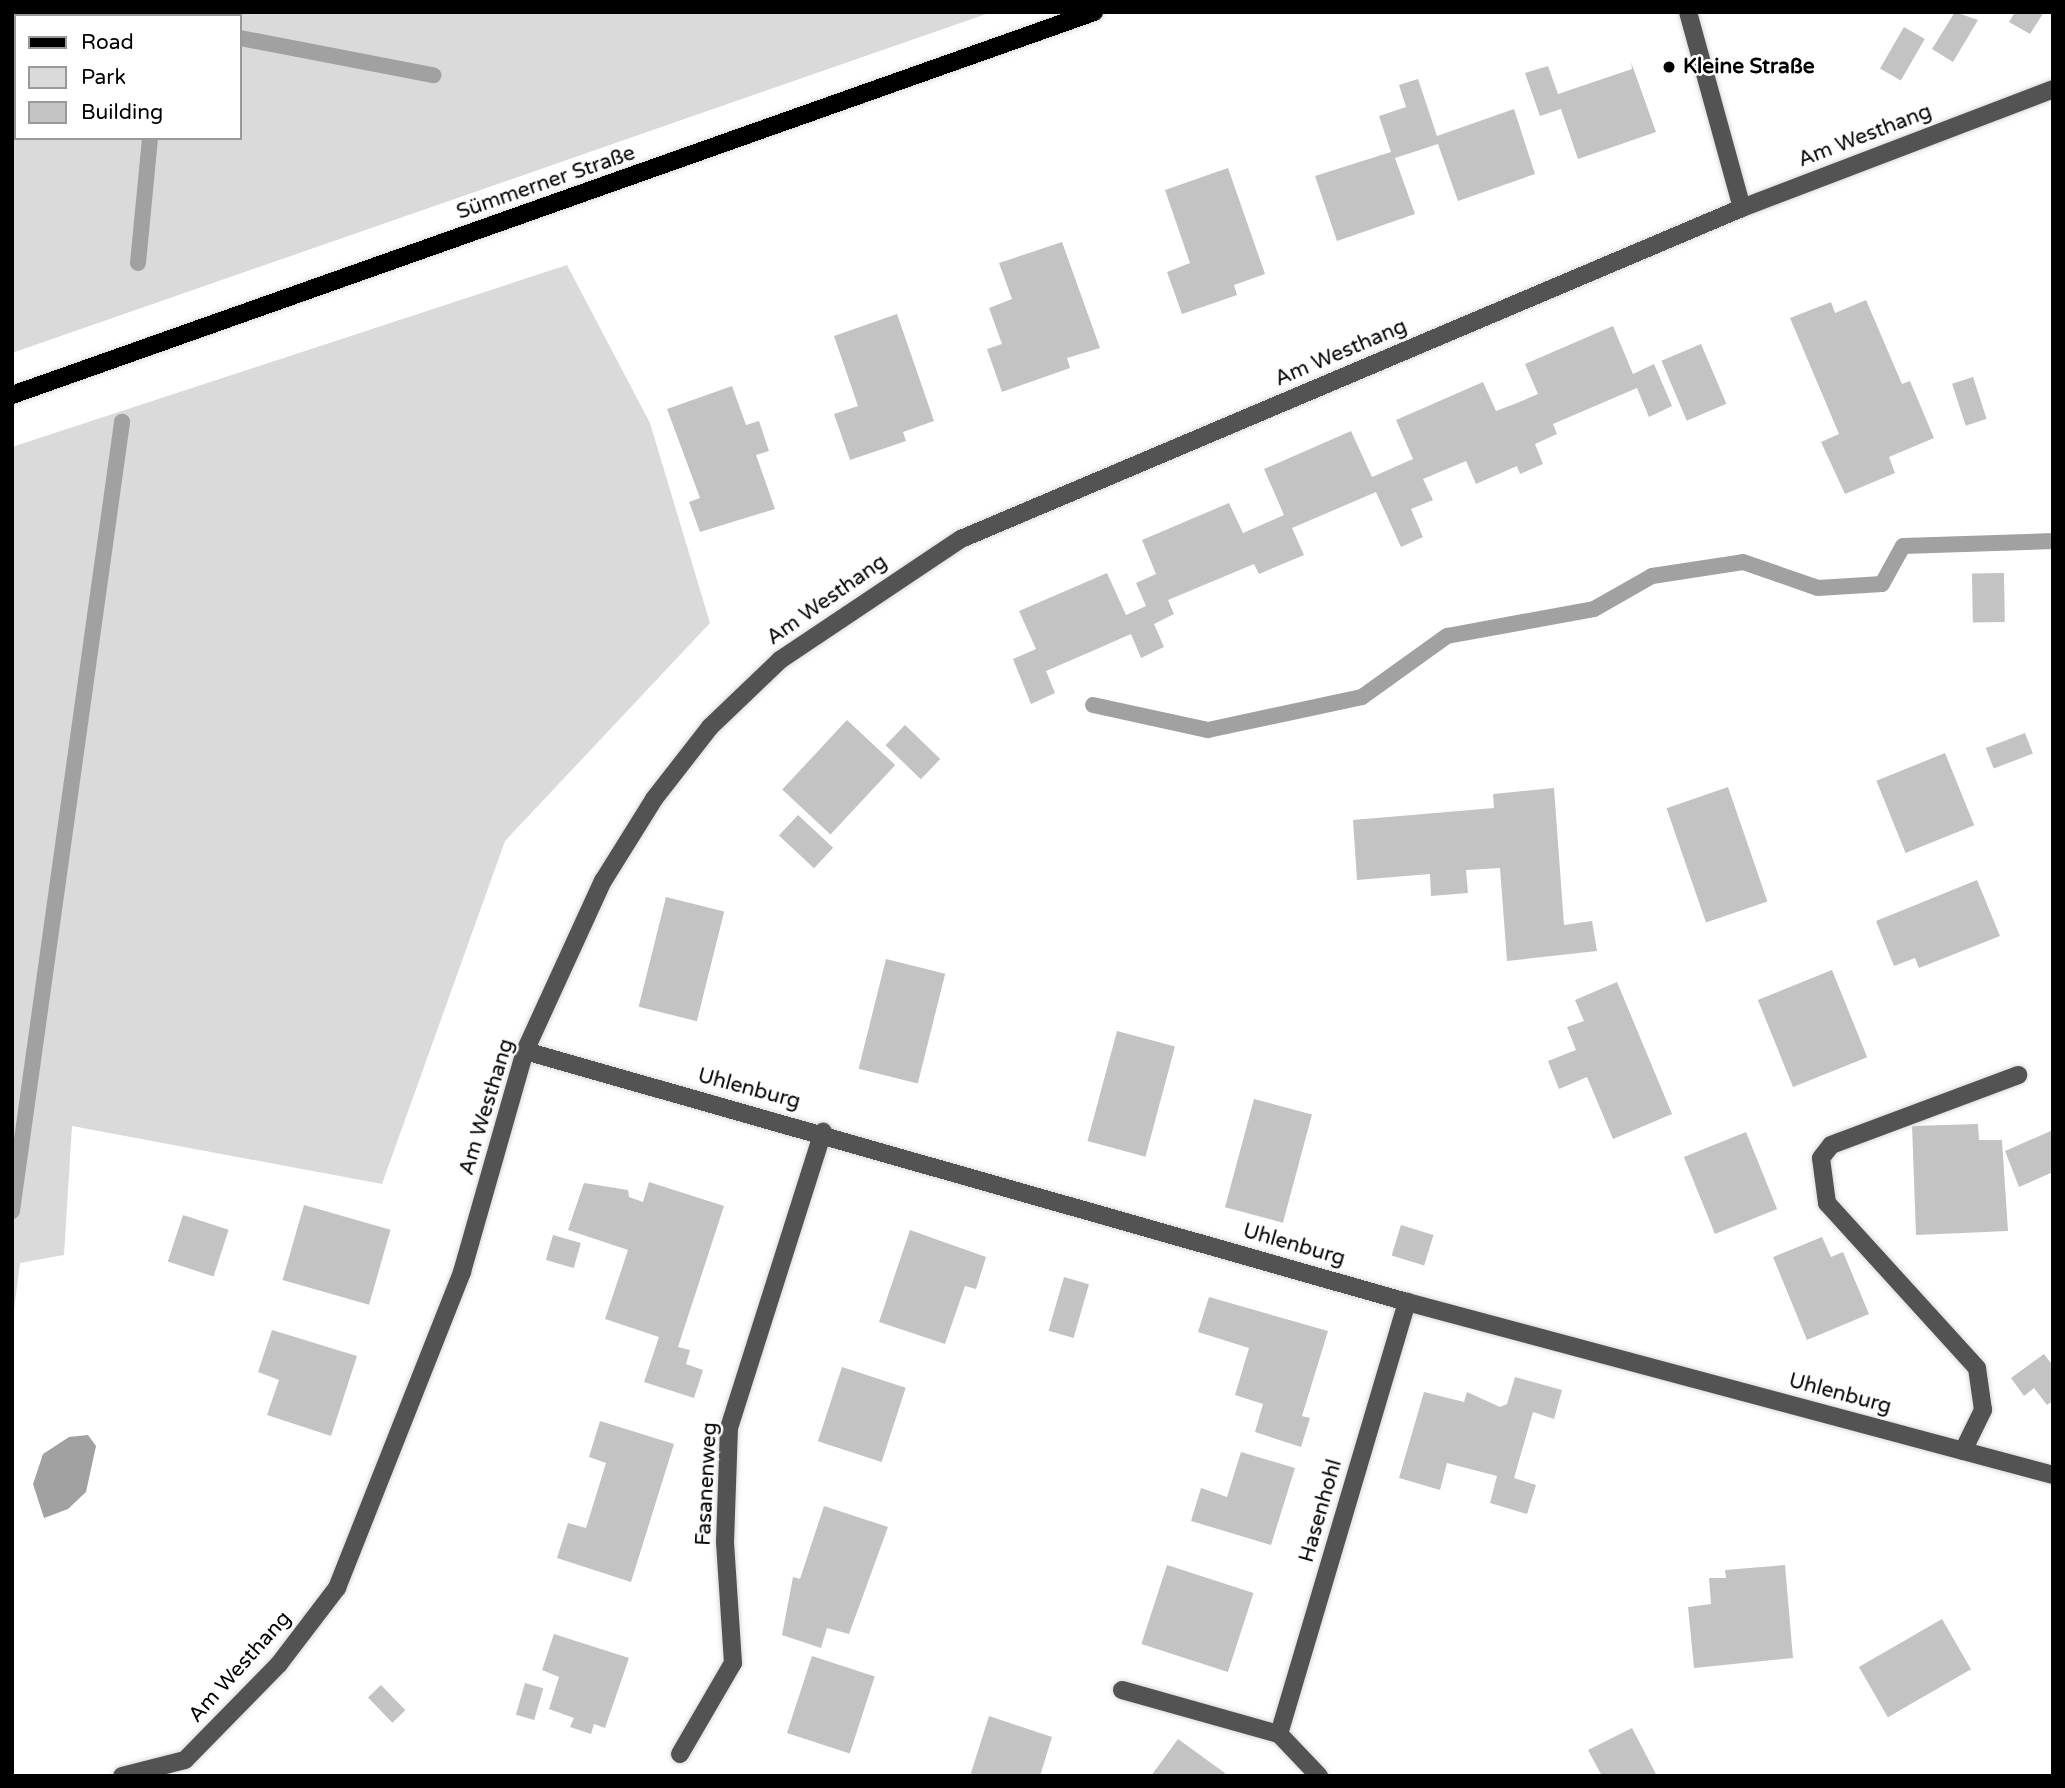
<!DOCTYPE html>
<html>
<head>
<meta charset="utf-8">
<style>
	body { margin:0 }
	#map { position:relative; width:2065px; height:1788px; overflow:hidden; background:#fff; font-family:"Varela Round",sans-serif }
	div>[style] { position:absolute }
	.green>* { inset:0; background:#dadada }
	.water>* { inset:0; background:#a1a1a1 }
	.stream>* { height:16px; margin:-8px; padding:0 8px; transform-origin:8px; border-radius:8px; background:#a1a1a1 }
	.building>* { inset:0; background:#c3c3c3; transform-origin:0 0 }
	.roads { filter:drop-shadow(0 0 2px #dbdbdb) drop-shadow(0 0 2px #dbdbdb) }
	.minor>* { height:18px; margin:-9px; padding:0 9px; transform-origin:9px; border-radius:9px; background:#535353 }
	.major>* { height:18px; margin:-9px; padding:0 9px; transform-origin:9px; border-radius:9px; background:#000 }
	.dots>* { width:19px; height:19px; translate:-50% -50%; box-sizing:border-box; border:4px solid #fff; border-radius:50% }
	span { translate:-50% -50%; white-space:nowrap; text-align:center; line-height:1.15; -webkit-text-stroke:5px #fff; paint-order:stroke }
	.poi-label { font-size:21px; color:#000; font-weight:700 }
	.left { translate:0 -50%; text-align:left }
	.street-label { font-size:21px; color:#000 }
	.frame { position:absolute; inset:0; border:14px solid #000; pointer-events:none }
	.legend { position:absolute; left:14px; top:14px; width:228px; height:126px; box-sizing:border-box; background:#fff; border:2px solid #999; margin:0; padding:9px 12px; list-style:none; font-size:21px; color:#000 }
	.legend li { display:flex; align-items:center; gap:14px; height:35px }
	.legend b { width:35px; border:2px solid #999 }
</style>
</head>
<body>
<div id="map">
	<div class="green">
		<div style="clip-path:polygon(evenodd,12px 12px,992px 12px,12px 353px,12px 12px,16px 16px,240px 16px,240px 138px,16px 138px,16px 16px)"></div>
		<div style="clip-path:polygon(567px 265px,650px 423px,710px 623px,505px 841px,382px 1184px,72px 1126px,64px 1255px,20px 1263px,12px 1326px,12px 447px)"></div>
	</div>
	<div class="water">
		<div style="clip-path:polygon(88px 1435px,96px 1446px,86px 1492px,68px 1509px,44px 1518px,33px 1484px,43px 1454px,69px 1437px)"></div>
	</div>
	<div class="stream">
		<div style="left:163px;top:16px;width:4px;rotate:-76deg"></div>
		<div style="left:240px;top:38px;width:197px;rotate:10.9deg"></div>
		<div style="left:138px;top:263px;width:126px;rotate:-84.5deg"></div>
		<div style="left:1093px;top:705px;width:118px;rotate:12.3deg"></div>
		<div style="left:1208px;top:730px;width:157px;rotate:-12.1deg"></div>
		<div style="left:1362px;top:697px;width:105px;rotate:-35.7deg"></div>
		<div style="left:1447px;top:636px;width:149px;rotate:-10.4deg"></div>
		<div style="left:1594px;top:609px;width:67px;rotate:-29.6deg"></div>
		<div style="left:1652px;top:576px;width:92px;rotate:-8.7deg"></div>
		<div style="left:1743px;top:562px;width:79px;rotate:19.1deg"></div>
		<div style="left:1818px;top:588px;width:64px;rotate:-3.6deg"></div>
		<div style="left:1882px;top:584px;width:43px;rotate:-61.1deg"></div>
		<div style="left:1903px;top:546px;width:150px;rotate:-1.9deg"></div>
		<div style="left:12px;top:1211px;width:797px;rotate:-82.06deg"></div>
	</div>
	<div class="building">
		<div style="clip-path:polygon(1955px 12px,1978px 20px,1953px 62px,1932px 49px)"></div>
		<div style="clip-path:polygon(2015px 12px,2044px 12px,2030px 34px,2009px 22px)"></div>
		<div style="left:1904px;top:27px;width:24px;height:48px;rotate:30deg"></div>
		<div style="clip-path:polygon(1631px 62px,1656px 132px,1578px 159px,1561px 109px,1540px 116px,1525px 73px,1548px 66px,1558px 94px,1632px 69px)"></div>
		<div style="clip-path:polygon(1418px 79px,1437px 136px,1514px 109px,1535px 174px,1458px 201px,1438px 144px,1395px 158px,1415px 214px,1337px 241px,1315px 176px,1391px 152px,1379px 116px,1406px 107px,1399px 85px)"></div>
		<div style="clip-path:polygon(1228px 168px,1265px 274px,1234px 285px,1237px 295px,1182px 314px,1167px 272px,1190px 263px,1165px 190px)"></div>
		<div style="clip-path:polygon(1062px 242px,1100px 348px,1067px 358px,1070px 368px,1002px 392px,987px 349px,1002px 344px,989px 308px,1012px 299px,999px 263px)"></div>
		<div style="clip-path:polygon(1866px 300px,1902px 384px,1910px 381px,1934px 438px,1889px 457px,1895px 473px,1845px 494px,1821px 442px,1839px 434px,1790px 318px,1831px 302px,1835px 313px)"></div>
		<div style="clip-path:polygon(897px 314px,934px 421px,903px 432px,906px 441px,850px 460px,834px 414px,858px 406px,834px 336px)"></div>
		<div style="clip-path:polygon(1613px 326px,1633px 374px,1654px 364px,1672px 406px,1649px 417px,1637px 388px,1553px 424px,1557px 434px,1535px 444px,1543px 464px,1520px 474px,1517px 466px,1476px 484px,1466px 461px,1423px 479px,1433px 500px,1411px 509px,1423px 537px,1401px 547px,1376px 492px,1292px 528px,1304px 555px,1259px 574px,1254px 564px,1168px 600px,1174px 614px,1154px 624px,1164px 647px,1141px 658px,1131px 634px,1090px 652px,1046px 671px,1055px 693px,1031px 704px,1013px 659px,1036px 649px,1019px 611px,1107px 573px,1126px 615px,1146px 606px,1136px 583px,1156px 574px,1142px 540px,1229px 503px,1243px 533px,1284px 515px,1264px 469px,1351px 431px,1372px 477px,1413px 459px,1396px 420px,1483px 382px,1496px 411px,1517px 403px,1538px 394px,1525px 364px)"></div>
		<div style="left:1701px;top:344px;width:65px;height:43px;rotate:67deg"></div>
		<div style="left:1973px;top:377px;width:44px;height:22px;rotate:72deg"></div>
		<div style="clip-path:polygon(732px 386px,746px 425px,759px 421px,769px 451px,756px 455px,775px 509px,700px 532px,689px 502px,700px 498px,667px 409px)"></div>
		<div style="left:2004px;top:573px;width:49px;height:32px;rotate:89deg"></div>
		<div style="left:847px;top:720px;width:66px;height:95px;rotate:43deg"></div>
		<div style="left:905px;top:725px;width:49px;height:28px;rotate:44deg"></div>
		<div style="left:2025px;top:733px;width:22px;height:42px;rotate:69deg"></div>
		<div style="left:1945px;top:753px;width:78px;height:74px;rotate:68deg"></div>
		<div style="left:1728px;top:787px;width:121px;height:65px;rotate:71deg"></div>
		<div style="clip-path:polygon(1554px 788px,1564px 925px,1592px 921px,1597px 951px,1507px 961px,1500px 868px,1466px 870px,1468px 893px,1431px 896px,1430px 874px,1357px 880px,1353px 820px,1494px 808px,1493px 794px)"></div>
		<div style="left:798px;top:815px;width:48px;height:28px;rotate:43deg"></div>
		<div style="clip-path:polygon(1977px 880px,2000px 936px,1919px 968px,1915px 958px,1894px 966px,1876px 921px)"></div>
		<div style="left:666px;top:897px;width:60px;height:113px;rotate:14deg"></div>
		<div style="left:886px;top:959px;width:61px;height:113px;rotate:14deg"></div>
		<div style="left:1832px;top:970px;width:94px;height:80px;rotate:68deg"></div>
		<div style="clip-path:polygon(1617px 982px,1672px 1114px,1613px 1139px,1587px 1077px,1559px 1089px,1548px 1061px,1576px 1050px,1567px 1027px,1584px 1021px,1575px 1000px)"></div>
		<div style="left:1117px;top:1031px;width:60px;height:114px;rotate:15deg"></div>
		<div style="left:1254px;top:1099px;width:60px;height:112px;rotate:15deg"></div>
		<div style="clip-path:polygon(1978px 1124px,1979px 1140px,2002px 1140px,2008px 1231px,1916px 1235px,1912px 1126px)"></div>
		<div style="clip-path:polygon(2053px 1130px,2053px 1172px,2019px 1187px,2005px 1151px)"></div>
		<div style="left:1746px;top:1132px;width:83px;height:67px;rotate:68deg"></div>
		<div style="clip-path:polygon(649px 1182px,724px 1206px,678px 1347px,690px 1350px,686px 1364px,703px 1370px,694px 1398px,644px 1382px,659px 1337px,605px 1319px,628px 1250px,568px 1230px,584px 1183px,628px 1190px,629px 1197px,643px 1202px)"></div>
		<div style="left:304px;top:1205px;width:90px;height:78px;rotate:16deg"></div>
		<div style="left:183px;top:1215px;width:48px;height:49px;rotate:18deg"></div>
		<div style="left:1401px;top:1225px;width:34px;height:32px;rotate:17deg"></div>
		<div style="clip-path:polygon(910px 1230px,986px 1257px,976px 1289px,965px 1286px,945px 1344px,879px 1322px)"></div>
		<div style="left:553px;top:1235px;width:29px;height:26px;rotate:16deg"></div>
		<div style="clip-path:polygon(1822px 1237px,1831px 1257px,1843px 1252px,1869px 1314px,1807px 1340px,1773px 1257px)"></div>
		<div style="left:1064px;top:1277px;width:26px;height:56px;rotate:16deg"></div>
		<div style="clip-path:polygon(1209px 1297px,1328px 1331px,1302px 1416px,1310px 1418px,1301px 1447px,1255px 1432px,1263px 1404px,1235px 1395px,1249px 1348px,1198px 1332px)"></div>
		<div style="clip-path:polygon(272px 1330px,357px 1356px,331px 1436px,267px 1415px,279px 1380px,258px 1372px)"></div>
		<div style="clip-path:polygon(2044px 1354px,2053px 1366px,2053px 1401px,2047px 1405px,2034px 1388px,2024px 1396px,2011px 1378px)"></div>
		<div style="left:842px;top:1367px;width:67px;height:78px;rotate:18deg"></div>
		<div style="clip-path:polygon(1515px 1377px,1562px 1390px,1554px 1419px,1533px 1412px,1514px 1478px,1536px 1485px,1527px 1514px,1490px 1503px,1497px 1476px,1447px 1463px,1440px 1490px,1399px 1478px,1424px 1392px,1464px 1402px,1467px 1392px,1500px 1407px,1507px 1404px)"></div>
		<div style="clip-path:polygon(600px 1421px,674px 1444px,631px 1582px,557px 1558px,568px 1523px,586px 1528px,606px 1463px,589px 1457px)"></div>
		<div style="clip-path:polygon(1241px 1452px,1295px 1468px,1271px 1545px,1191px 1521px,1201px 1488px,1227px 1497px)"></div>
		<div style="clip-path:polygon(824px 1506px,888px 1527px,849px 1634px,827px 1628px,821px 1648px,782px 1635px,793px 1577px,800px 1579px)"></div>
		<div style="left:1167px;top:1565px;width:91px;height:83px;rotate:18deg"></div>
		<div style="clip-path:polygon(1785px 1565px,1793px 1658px,1694px 1668px,1688px 1607px,1711px 1604px,1709px 1578px,1726px 1578px,1725px 1570px)"></div>
		<div style="left:1942px;top:1619px;width:58px;height:96px;rotate:60deg"></div>
		<div style="clip-path:polygon(554px 1634px,629px 1658px,605px 1728px,594px 1724px,591px 1734px,570px 1727px,574px 1718px,549px 1709px,559px 1677px,542px 1670px)"></div>
		<div style="left:812px;top:1656px;width:66px;height:81px;rotate:18deg"></div>
		<div style="left:525px;top:1683px;width:19px;height:33px;rotate:16deg"></div>
		<div style="left:381px;top:1685px;width:35px;height:18px;rotate:46deg"></div>
		<div style="clip-path:polygon(989px 1716px,1052px 1737px,1040px 1776px,970px 1776px)"></div>
		<div style="clip-path:polygon(1632px 1728px,1657px 1776px,1602px 1776px,1588px 1750px)"></div>
		<div style="clip-path:polygon(1178px 1739px,1229px 1776px,1151px 1776px)"></div>
	</div>
	<div class="roads">
		<div class="minor">
			<div style="left:1688px;top:12px;width:203px;rotate:74.6deg"></div>
			<div style="left:525px;top:1051px;width:917px;rotate:15.89deg"></div>
			<div style="left:1407px;top:1302px;width:669px;rotate:14.99deg"></div>
			<div style="left:1963px;top:1451px;width:46px;rotate:-64deg"></div>
			<div style="left:1983px;top:1410px;width:42px;rotate:-98.1deg"></div>
			<div style="left:1977px;top:1368px;width:223px;rotate:-132.3deg"></div>
			<div style="left:1827px;top:1203px;width:45px;rotate:-97.6deg"></div>
			<div style="left:1821px;top:1158px;width:16px;rotate:-52deg"></div>
			<div style="left:1831px;top:1145px;width:200px;rotate:-20.5deg"></div>
			<div style="left:1122px;top:1690px;width:163px;rotate:15.7deg"></div>
			<div style="left:680px;top:1754px;width:105px;rotate:-59.8deg"></div>
			<div style="left:733px;top:1663px;width:121px;rotate:-93.8deg"></div>
			<div style="left:725px;top:1542px;width:114px;rotate:-88deg"></div>
			<div style="left:729px;top:1428px;width:311px;rotate:-72.4deg"></div>
			<div style="left:122px;top:1776px;width:65px;rotate:-14.3deg"></div>
			<div style="left:185px;top:1760px;width:134px;rotate:-45.6deg"></div>
			<div style="left:279px;top:1664px;width:96px;rotate:-52.7deg"></div>
			<div style="left:337px;top:1588px;width:340px;rotate:-68.4deg"></div>
			<div style="left:462px;top:1272px;width:230px;rotate:-74.1deg"></div>
			<div style="left:525px;top:1051px;width:187px;rotate:-65.4deg"></div>
			<div style="left:603px;top:881px;width:97px;rotate:-58.1deg"></div>
			<div style="left:654px;top:799px;width:91px;rotate:-52.1deg"></div>
			<div style="left:710px;top:727px;width:97px;rotate:-43.7deg"></div>
			<div style="left:780px;top:660px;width:218px;rotate:-33.8deg"></div>
			<div style="left:961px;top:539px;width:848px;rotate:-22.97deg"></div>
			<div style="left:1742px;top:208px;width:333px;rotate:-20.9deg"></div>
			<div style="left:1319px;top:1776px;width:58px;rotate:-133.6deg"></div>
			<div style="left:1279px;top:1734px;width:451px;rotate:-73.5deg"></div>
		</div>
		<div class="major">
			<div style="left:12px;top:395px;width:1148px;rotate:-19.49deg"></div>
		</div>
	</div>
	<div class="dots">
		<div style="left:1669px;top:67px;background:#000"></div>
	</div>
	<div class="poi-label">
		<span class="left" style="left:1683px;top:67px">Kleine Straße</span>
	</div>
	<div class="street-label">
		<span style="left:1865px;top:136px;rotate:-21deg">Am Westhang</span>
		<span style="left:546px;top:183px;rotate:-19deg">Sümmerner Straße</span>
		<span style="left:1341px;top:353px;rotate:-23deg">Am Westhang</span>
		<span style="left:827px;top:600px;rotate:-35deg">Am Westhang</span>
		<span style="left:749px;top:1089px;rotate:15deg">Uhlenburg</span>
		<span style="left:487px;top:1107px;rotate:-73deg">Am Westhang</span>
		<span style="left:1294px;top:1245px;rotate:16deg">Uhlenburg</span>
		<span style="left:1840px;top:1394px;rotate:15deg">Uhlenburg</span>
		<span style="left:707px;top:1484px;rotate:-87deg">Fasanenweg</span>
		<span style="left:1321px;top:1511px;rotate:-74deg">Hasenhohl</span>
		<span style="left:240px;top:1667px;rotate:-48deg">Am Westhang</span>
	</div>
	<div class="frame"></div>
	<ul class="legend">
	<li><b style="height:9px;background:#000"></b>Road</li>
	<li><b style="height:19px;background:#dadada"></b>Park</li>
	<li><b style="height:19px;background:#c3c3c3"></b>Building</li>
	</ul>
</div>
</body>
</html>
